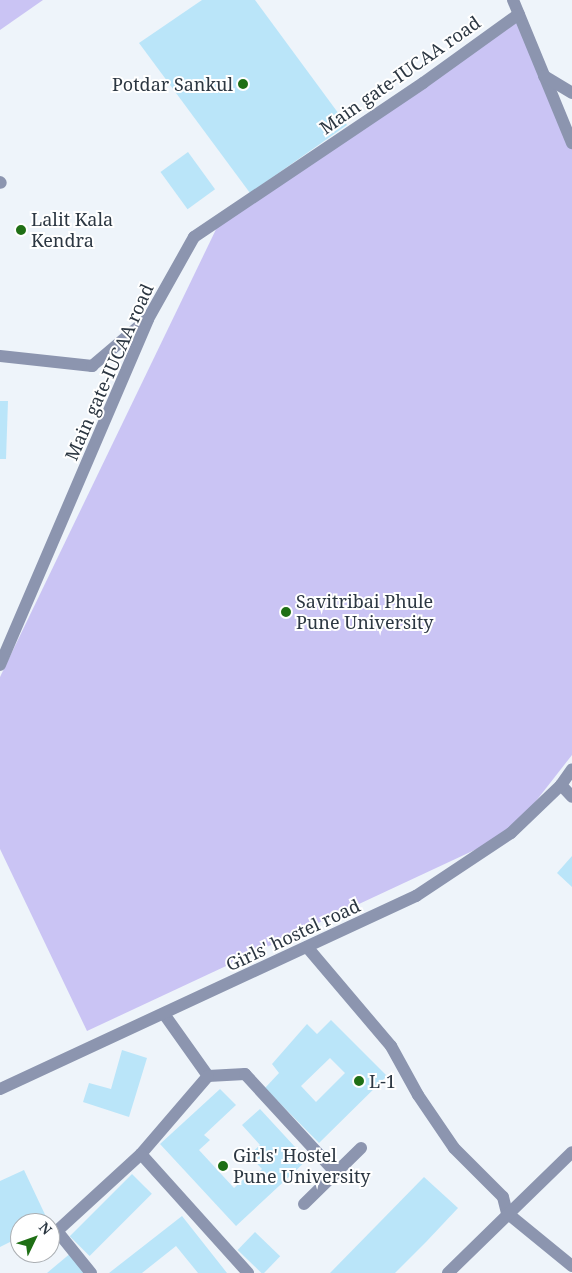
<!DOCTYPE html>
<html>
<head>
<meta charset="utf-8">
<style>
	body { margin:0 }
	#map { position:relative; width:572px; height:1273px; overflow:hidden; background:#eef4fa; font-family:"Noto Serif",serif }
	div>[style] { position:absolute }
	.green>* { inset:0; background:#cac4f4 }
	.building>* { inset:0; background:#bae5f9; transform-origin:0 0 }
	.minor>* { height:12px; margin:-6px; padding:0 6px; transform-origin:6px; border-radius:6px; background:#8c95af }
	.dots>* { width:14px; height:14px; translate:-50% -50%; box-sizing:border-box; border:2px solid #fff; border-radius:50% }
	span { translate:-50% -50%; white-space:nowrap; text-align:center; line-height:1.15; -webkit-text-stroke:4px #fff; paint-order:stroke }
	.street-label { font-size:18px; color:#2c3742 }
	.poi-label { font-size:18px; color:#2c3742 }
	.right { translate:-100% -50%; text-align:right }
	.left { translate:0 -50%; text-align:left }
	.north { position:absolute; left:10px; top:1213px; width:50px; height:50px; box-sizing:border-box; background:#fff; border:1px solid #abafb3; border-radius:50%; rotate:48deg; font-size:14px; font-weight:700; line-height:20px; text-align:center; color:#2c3742 }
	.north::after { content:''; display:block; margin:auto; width:18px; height:22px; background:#1f6f15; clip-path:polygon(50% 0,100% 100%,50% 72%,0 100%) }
</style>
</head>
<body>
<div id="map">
	<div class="green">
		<div style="clip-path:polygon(0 0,43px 0,0 30px)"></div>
		<div style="clip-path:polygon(519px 14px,572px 143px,572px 755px,511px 833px,87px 1031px,0 849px,0 677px,221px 219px)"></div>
	</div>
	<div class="building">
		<div style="clip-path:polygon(202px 0,255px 0,347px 125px,250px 193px,139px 43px)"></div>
		<div style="left:188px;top:152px;width:46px;height:34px;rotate:54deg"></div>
		<div style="clip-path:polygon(0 401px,8px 401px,6px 459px,0 459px)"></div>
		<div style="clip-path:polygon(572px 856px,572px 887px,557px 873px)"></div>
		<div style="clip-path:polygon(evenodd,331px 1020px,387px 1076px,319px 1143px,265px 1088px,279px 1073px,272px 1064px,307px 1024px,317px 1034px,331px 1020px,330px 1058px,345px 1073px,316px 1102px,301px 1086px,330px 1058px)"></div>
		<div style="clip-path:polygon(122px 1050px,147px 1058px,129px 1117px,83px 1102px,89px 1083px,111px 1089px)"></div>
		<div style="clip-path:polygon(220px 1089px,236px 1105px,204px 1135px,210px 1140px,199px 1150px,234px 1188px,249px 1174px,252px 1178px,262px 1169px,249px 1155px,260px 1145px,242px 1125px,260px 1109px,307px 1160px,236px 1226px,160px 1144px)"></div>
		<div style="clip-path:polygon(24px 1170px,49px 1223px,20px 1223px,20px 1237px,0 1247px,0 1181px)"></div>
		<div style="left:132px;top:1174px;width:28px;height:88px;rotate:45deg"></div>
		<div style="clip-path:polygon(424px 1177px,458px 1208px,426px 1242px,395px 1273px,330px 1273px)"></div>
		<div style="clip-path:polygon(182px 1216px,227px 1273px,198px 1273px,176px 1246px,142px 1273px,109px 1273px)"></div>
		<div style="left:255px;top:1232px;width:35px;height:25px;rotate:44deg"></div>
		<div style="clip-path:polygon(72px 1252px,90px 1273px,47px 1273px)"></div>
	</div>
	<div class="minor">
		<div style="left:513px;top:0;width:155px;rotate:67.6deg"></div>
		<div style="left:544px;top:76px;width:33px;rotate:31deg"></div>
		<div style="left:0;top:182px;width:1px;rotate:45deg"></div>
		<div style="left:0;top:356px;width:93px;rotate:6.2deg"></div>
		<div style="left:92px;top:366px;width:70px;rotate:-40.3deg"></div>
		<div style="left:0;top:665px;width:376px;rotate:-66.8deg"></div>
		<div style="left:148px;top:319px;width:94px;rotate:-60.7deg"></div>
		<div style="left:194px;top:237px;width:276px;rotate:-33.9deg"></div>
		<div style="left:423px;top:83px;width:118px;rotate:-35.7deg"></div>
		<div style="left:561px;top:785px;width:16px;rotate:47deg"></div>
		<div style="left:307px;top:947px;width:130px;rotate:49.7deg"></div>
		<div style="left:391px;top:1046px;width:56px;rotate:61.1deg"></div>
		<div style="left:418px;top:1095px;width:64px;rotate:55.8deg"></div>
		<div style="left:454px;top:1148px;width:69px;rotate:45deg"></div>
		<div style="left:503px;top:1197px;width:16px;rotate:76deg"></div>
		<div style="left:507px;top:1213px;width:84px;rotate:39.2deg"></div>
		<div style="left:164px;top:1014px;width:76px;rotate:54.6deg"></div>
		<div style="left:208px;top:1076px;width:37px;rotate:-3deg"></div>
		<div style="left:245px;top:1074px;width:134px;rotate:47.4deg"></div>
		<div style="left:208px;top:1076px;width:103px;rotate:130.7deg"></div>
		<div style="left:141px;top:1154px;width:160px;rotate:48deg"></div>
		<div style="left:0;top:1089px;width:459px;rotate:-24.9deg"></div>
		<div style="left:416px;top:896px;width:114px;rotate:-33.6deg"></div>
		<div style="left:511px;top:833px;width:69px;rotate:-43.8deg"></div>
		<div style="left:561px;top:785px;width:19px;rotate:-55deg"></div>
		<div style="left:304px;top:1204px;width:80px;rotate:-44.5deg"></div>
		<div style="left:91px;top:1273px;width:54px;rotate:-129deg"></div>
		<div style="left:57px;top:1231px;width:114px;rotate:-42.5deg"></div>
		<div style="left:448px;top:1273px;width:173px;rotate:-44.3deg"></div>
	</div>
	<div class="dots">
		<div style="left:243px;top:84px;background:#1f6f15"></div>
		<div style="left:21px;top:230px;background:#1f6f15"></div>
		<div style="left:286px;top:612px;background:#1f6f15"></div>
		<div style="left:359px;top:1081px;background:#1f6f15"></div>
		<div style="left:223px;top:1166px;background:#1f6f15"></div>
	</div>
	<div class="street-label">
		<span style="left:400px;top:75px;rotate:-35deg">Main gate-IUCAA road</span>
		<span style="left:109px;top:372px;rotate:-66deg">Main gate-IUCAA road</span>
		<span style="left:293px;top:935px;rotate:-25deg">Girls' hostel road</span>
	</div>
	<div class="poi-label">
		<span class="right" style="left:233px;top:84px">Potdar Sankul</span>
		<span class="left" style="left:31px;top:230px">Lalit Kala<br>Kendra</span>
		<span class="left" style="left:296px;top:612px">Savitribai Phule<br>Pune University</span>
		<span class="left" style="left:369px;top:1081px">L-1</span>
		<span class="left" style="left:233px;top:1166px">Girls' Hostel<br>Pune University</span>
	</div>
	<div class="north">N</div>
</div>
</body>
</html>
